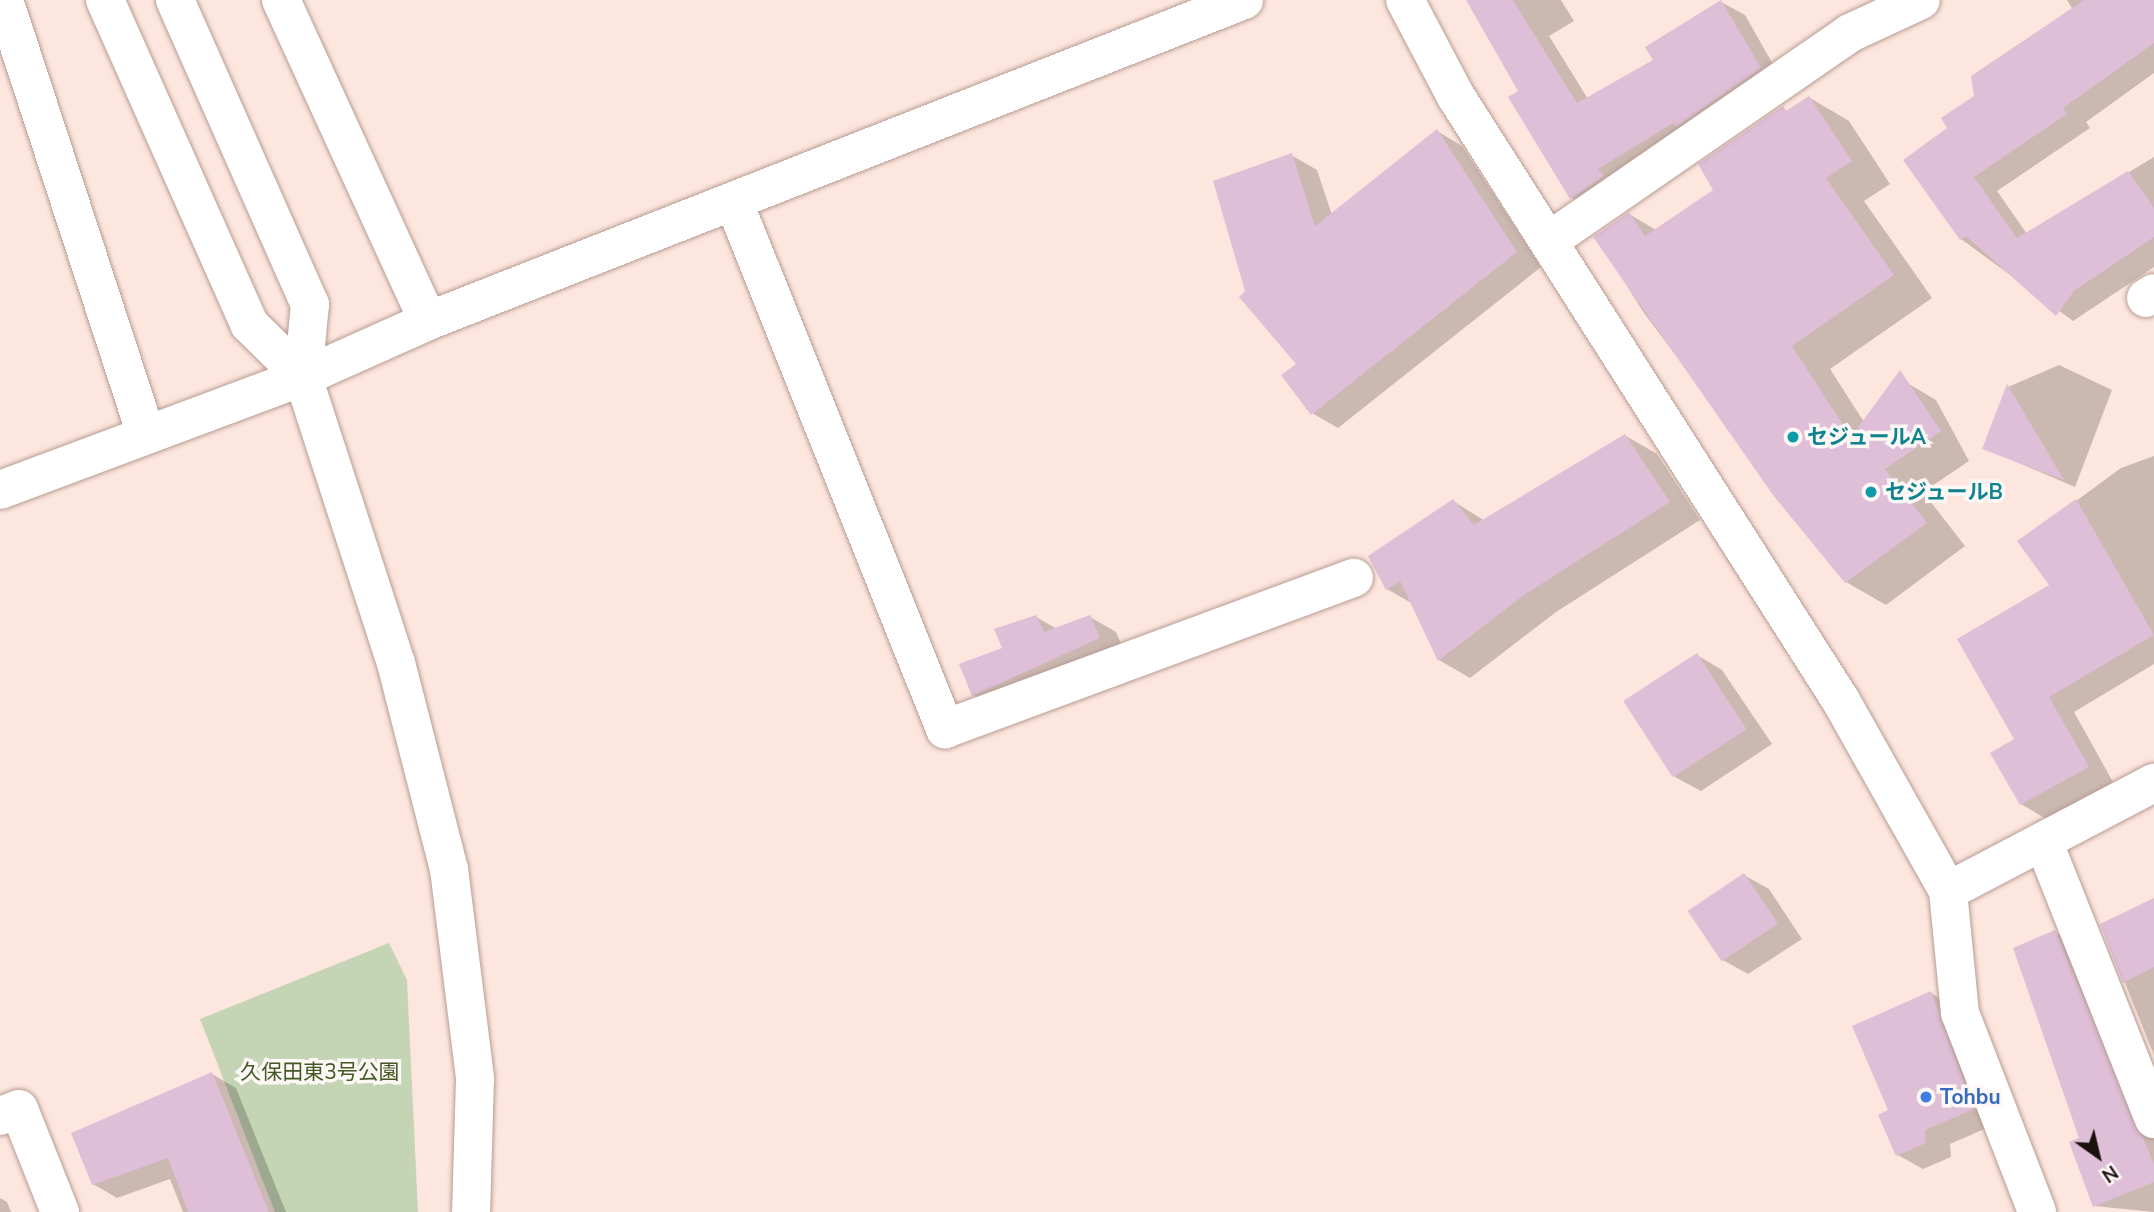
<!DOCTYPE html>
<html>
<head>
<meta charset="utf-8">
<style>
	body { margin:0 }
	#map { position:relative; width:2154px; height:1212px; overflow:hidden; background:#fde6de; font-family:"Nunito Sans","Noto Sans JP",sans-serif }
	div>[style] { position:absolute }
	.green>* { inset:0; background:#c4d4b4 }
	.shadow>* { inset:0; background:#0003 }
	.building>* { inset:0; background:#dfbed8; transform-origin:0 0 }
	.roads { filter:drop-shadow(0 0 2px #b79c93) drop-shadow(0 0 2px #b79c93) }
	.street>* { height:38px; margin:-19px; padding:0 19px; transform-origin:19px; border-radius:19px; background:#fff }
	.secondary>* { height:38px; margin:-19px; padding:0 19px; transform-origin:19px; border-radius:19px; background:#fff }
	.highway>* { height:38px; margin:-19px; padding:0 19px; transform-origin:19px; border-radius:19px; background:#fff }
	.dots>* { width:19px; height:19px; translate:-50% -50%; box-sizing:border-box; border:4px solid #fdf7f5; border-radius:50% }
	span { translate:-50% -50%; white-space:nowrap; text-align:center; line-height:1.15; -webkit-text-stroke:7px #fdf7f5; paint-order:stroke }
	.culture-label { font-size:21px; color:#0d838f; font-weight:700 }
	.left { translate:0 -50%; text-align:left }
	.park-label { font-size:21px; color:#425926 }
	.shop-label { font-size:21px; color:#366cbe; font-weight:700 }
	.north { position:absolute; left:2063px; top:1121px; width:70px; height:70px; -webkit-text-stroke:5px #fdf7f5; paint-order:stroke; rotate:146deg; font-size:19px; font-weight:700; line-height:28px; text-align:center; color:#1a110e }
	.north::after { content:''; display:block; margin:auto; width:24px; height:32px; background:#1a110e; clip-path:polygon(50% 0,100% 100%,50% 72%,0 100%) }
</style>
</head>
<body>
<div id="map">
	<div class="green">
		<div style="clip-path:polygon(389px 943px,407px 980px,418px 1212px,275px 1212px,200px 1019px)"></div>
	</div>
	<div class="shadow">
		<div style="clip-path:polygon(1468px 0,1561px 0,1574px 21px,1549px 36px,1588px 99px,1655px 61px,1721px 2px,1745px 15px,1783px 82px,1595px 212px,1572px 198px,1510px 98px,1520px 91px)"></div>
		<div style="clip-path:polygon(2067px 0,2154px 0,2154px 73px,2086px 122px,2090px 128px,1997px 191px,2027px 234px,2154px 157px,2154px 267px,2073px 321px,1961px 239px,1950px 128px,2073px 10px)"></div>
		<div style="clip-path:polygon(1810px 98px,1849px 121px,1890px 184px,1864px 201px,1932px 298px,1830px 369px,1864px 422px,1897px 377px,1936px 400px,1969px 461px,1923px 492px,1965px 546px,1886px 605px,1846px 582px,1644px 313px,1596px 237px,1629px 214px,1656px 230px,1716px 190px,1783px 108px,1789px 112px)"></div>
		<div style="clip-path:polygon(1437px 131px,1462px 146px,1541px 267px,1338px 428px,1312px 413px,1298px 365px,1247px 292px,1291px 155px,1317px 170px,1332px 215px)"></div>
		<div style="clip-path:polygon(2059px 365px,2112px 390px,2075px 487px,1984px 448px,2008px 387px)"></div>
		<div style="clip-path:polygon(1626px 436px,1657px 454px,1700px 520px,1556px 612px,1470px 678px,1439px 660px,1413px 604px,1387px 589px,1453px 501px,1485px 521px)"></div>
		<div style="clip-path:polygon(2154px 456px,2154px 664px,2074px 712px,2113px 782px,2046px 819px,2021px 804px,2016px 740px,2052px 586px,2020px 542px,2121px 468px)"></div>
		<div style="clip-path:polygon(1036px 617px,1057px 629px,1090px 617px,1116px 632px,1125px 653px,999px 709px,973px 695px)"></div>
		<div style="clip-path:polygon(1697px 655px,1722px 670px,1772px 744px,1701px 791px,1675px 777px)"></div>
		<div style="clip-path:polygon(1744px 875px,1769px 889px,1802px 939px,1748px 974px,1723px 960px)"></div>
		<div style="clip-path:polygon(2154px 900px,2154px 1055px,2102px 925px)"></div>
		<div style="clip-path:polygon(2055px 932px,2081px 947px,2154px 1131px,2154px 1212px,2095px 1206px,2072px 1143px,2081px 1139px)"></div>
		<div style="clip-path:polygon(1931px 993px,1957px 1008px,1998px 1123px,1950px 1144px,1951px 1157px,1923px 1169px,1898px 1155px)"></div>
		<div style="clip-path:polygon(212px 1074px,236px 1088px,286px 1212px,183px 1212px,170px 1179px,117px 1198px,93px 1184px)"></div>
		<div style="clip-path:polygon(0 1198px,7px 1202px,11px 1212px,0 1212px)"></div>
	</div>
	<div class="building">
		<div style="clip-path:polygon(1466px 0,1513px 0,1577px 103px,1653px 60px,1645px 47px,1721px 0,1761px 68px,1676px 127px,1673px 123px,1598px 169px,1604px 176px,1570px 199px,1508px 97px,1518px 91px)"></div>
		<div style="clip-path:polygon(2084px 0,2154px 0,2154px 43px,2063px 108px,2067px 114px,1974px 177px,2017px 238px,2128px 171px,2154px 208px,2154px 237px,2074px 291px,2056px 316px,1966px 236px,1960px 240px,1903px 160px,1947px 128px,1941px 118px,1974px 96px,1971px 76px)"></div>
		<div style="clip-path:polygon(1809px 96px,1852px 161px,1826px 178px,1894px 275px,1792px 346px,1851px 437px,1900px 370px,1941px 431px,1885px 469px,1927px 523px,1845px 583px,1773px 495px,1593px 237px,1629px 212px,1645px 236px,1713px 190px,1698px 164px,1783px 106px,1786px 111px)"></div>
		<div style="clip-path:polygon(1437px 129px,1517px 252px,1311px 415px,1281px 375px,1296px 364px,1239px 297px,1245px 291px,1213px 181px,1292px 153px,1315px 226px)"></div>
		<div style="clip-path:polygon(2007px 384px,2064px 480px,1982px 449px)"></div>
		<div style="clip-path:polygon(1625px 434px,1670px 502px,1524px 595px,1438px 661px,1400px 581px,1386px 590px,1368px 556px,1453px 499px,1474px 525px)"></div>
		<div style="clip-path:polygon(2076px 499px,2154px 635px,2049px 697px,2089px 767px,2020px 805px,1990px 753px,2014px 739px,1957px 639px,2049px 585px,2017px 541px)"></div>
		<div style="clip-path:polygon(1036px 615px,1044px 632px,1090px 615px,1100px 638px,972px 696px,959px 664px,1002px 648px,994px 629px)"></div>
		<div style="left:1697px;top:653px;width:91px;height:88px;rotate:57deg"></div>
		<div style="left:1744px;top:873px;width:61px;height:68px;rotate:56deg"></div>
		<div style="clip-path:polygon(2154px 898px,2154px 967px,2123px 983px,2100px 924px)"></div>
		<div style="clip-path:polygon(2055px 930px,2154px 1164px,2154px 1182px,2093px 1207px,2069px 1142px,2079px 1138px,2013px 948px)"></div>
		<div style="clip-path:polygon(1931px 991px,1974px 1109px,1925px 1130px,1926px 1143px,1896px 1156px,1878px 1115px,1888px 1110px,1852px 1026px)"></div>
		<div style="clip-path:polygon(212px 1072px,269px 1212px,188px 1212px,168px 1158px,92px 1185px,71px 1133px)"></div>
	</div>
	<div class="roads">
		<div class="street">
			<div style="left:4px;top:0;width:457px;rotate:71.9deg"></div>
			<div style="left:281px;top:0;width:353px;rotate:65.4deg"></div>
			<div style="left:735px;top:205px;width:565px;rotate:68.16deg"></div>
			<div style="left:945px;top:729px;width:436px;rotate:-20.3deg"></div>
			<div style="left:1550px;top:240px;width:364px;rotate:-34.6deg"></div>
			<div style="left:1850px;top:33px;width:78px;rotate:-24.9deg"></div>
			<div style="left:2146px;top:298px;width:9px;rotate:-32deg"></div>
			<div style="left:2044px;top:843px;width:297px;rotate:68.3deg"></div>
			<div style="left:1948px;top:891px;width:233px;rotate:-27.7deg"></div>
			<div style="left:0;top:1116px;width:20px;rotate:-20deg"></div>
			<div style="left:19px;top:1109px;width:111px;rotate:68.3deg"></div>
		</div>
		<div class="secondary">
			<div style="left:1405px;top:0;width:107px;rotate:62.2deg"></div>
			<div style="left:1455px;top:95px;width:718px;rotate:57.5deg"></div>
			<div style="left:1841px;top:701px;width:218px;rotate:60.6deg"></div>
			<div style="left:1948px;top:891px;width:123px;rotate:84.4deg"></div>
			<div style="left:1960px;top:1013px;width:213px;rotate:68.8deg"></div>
			<div style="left:303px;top:377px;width:301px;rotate:72deg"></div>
			<div style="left:396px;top:663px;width:213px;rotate:75.6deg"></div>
			<div style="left:449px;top:869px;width:212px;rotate:82.9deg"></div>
			<div style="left:475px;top:1079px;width:133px;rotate:91.7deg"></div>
			<div style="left:0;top:490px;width:323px;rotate:-20.5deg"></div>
			<div style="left:303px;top:377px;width:137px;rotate:-24.1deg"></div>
			<div style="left:428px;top:321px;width:877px;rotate:-21.47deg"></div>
		</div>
		<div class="highway">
			<div style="left:105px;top:0;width:355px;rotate:66deg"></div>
			<div style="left:249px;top:324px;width:76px;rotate:44.5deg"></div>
			<div style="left:175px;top:0;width:333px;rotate:66.1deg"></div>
			<div style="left:310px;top:304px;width:73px;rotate:95.5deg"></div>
		</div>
	</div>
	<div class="dots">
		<div style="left:1793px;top:437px;background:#0f9aa8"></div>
		<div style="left:1871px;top:492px;background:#0f9aa8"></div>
		<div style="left:1926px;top:1097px;background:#3f7fe0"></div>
	</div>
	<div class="culture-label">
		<span class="left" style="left:1807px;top:437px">セジュールA</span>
		<span class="left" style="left:1885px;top:492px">セジュールB</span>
	</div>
	<div class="park-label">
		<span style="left:320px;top:1072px">久保田東3号公園</span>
	</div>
	<div class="shop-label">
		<span class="left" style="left:1940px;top:1097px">Tohbu</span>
	</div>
	<div class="north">N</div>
</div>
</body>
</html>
